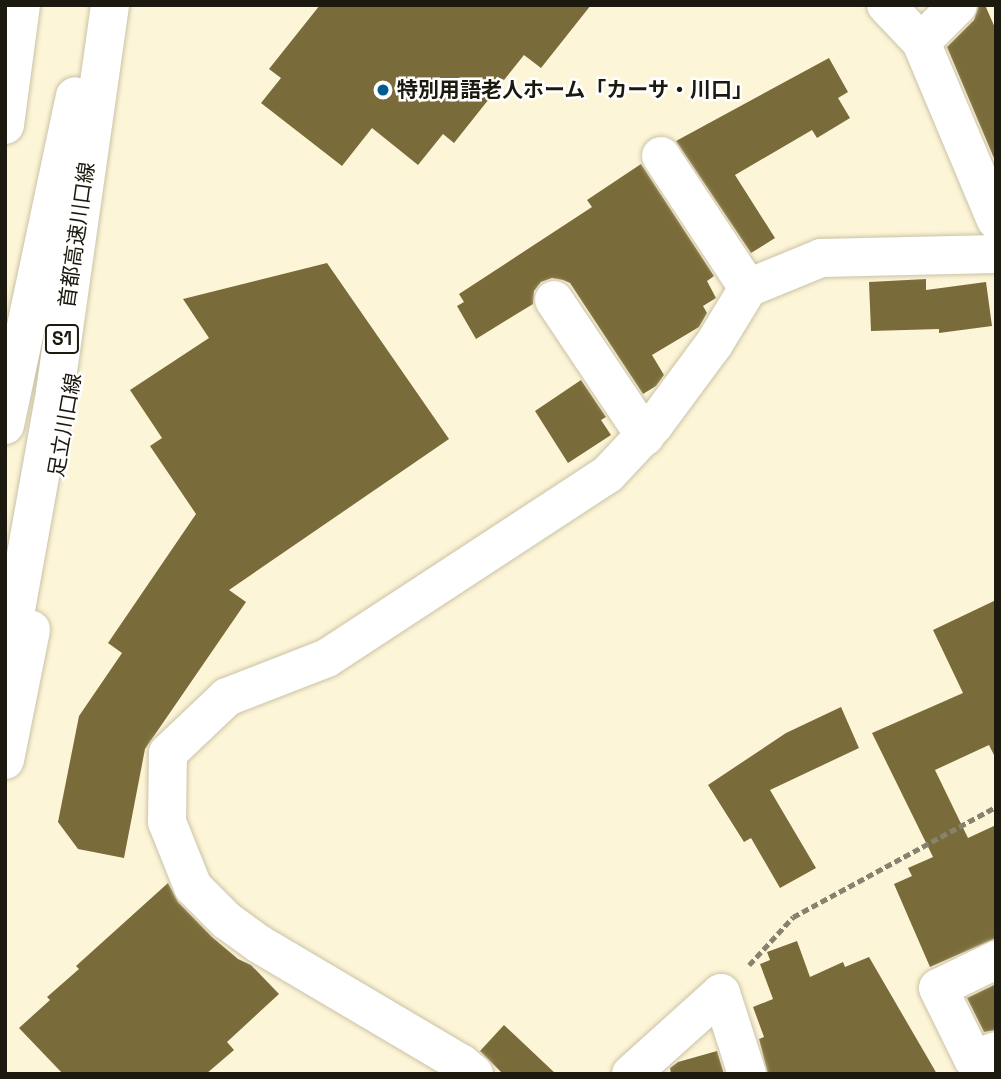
<!DOCTYPE html>
<html>
<head>
<meta charset="utf-8">
<style>
	body { margin:0 }
	#map { position:relative; width:1001px; height:1079px; overflow:hidden; background:#fdf5d7; font-family:"Space Grotesk","Noto Sans JP",sans-serif }
	div>[style] { position:absolute }
	.building>* { inset:0; background:#7a6c3a }
	.path>* { height:4.5px; margin-top:-2.25px; transform-origin:0; background:repeating-linear-gradient(90deg,#87826e 0 7px,transparent 0 10.5px) }
	.roads { filter:drop-shadow(0 0 2px #cac2a6) drop-shadow(0 0 2px #cac2a6) }
	.minor>* { height:38px; margin:-19px; padding:0 19px; transform-origin:19px; border-radius:19px; background:#fff }
	.major>* { height:38px; margin:-19px; padding:0 19px; transform-origin:19px; border-radius:19px; background:#fff }
	.highway>* { height:38px; margin:-19px; padding:0 19px; transform-origin:19px; border-radius:19px; background:#fff }
	.dots>* { width:19px; height:19px; translate:-50% -50%; box-sizing:border-box; border:4px solid #fff; border-radius:50% }
	span { translate:-50% -50%; white-space:nowrap; text-align:center; line-height:1.15; -webkit-text-stroke:5px #fff; paint-order:stroke }
	.shield-label span { padding:2px 5px; background:#fff; border:2px solid; border-radius:5px; -webkit-text-stroke-width:0 }
	.shield-label { font-size:19px; color:#1c190e; font-weight:700 }
	.poi-label { font-size:21px; color:#1c190e; font-weight:700 }
	.left { translate:0 -50%; text-align:left }
	.street-label { font-size:21px; color:#1c190e }
	.frame { position:absolute; inset:0; border:7px solid #1c190e; pointer-events:none }
</style>
</head>
<body>
<div id="map">
	<div class="building">
		<div style="clip-path:polygon(320px 5px,591px 5px,541px 68px,524px 55px,454px 143px,443px 134px,418px 165px,372px 128px,342px 166px,261px 103px,281px 78px,269px 69px)"></div>
		<div style="clip-path:polygon(979px 5px,985px 5px,996px 30px,996px 163px,947px 47px,974px 20px)"></div>
		<div style="clip-path:polygon(829px 58px,848px 92px,838px 98px,850px 118px,817px 138px,812px 130px,735px 175px,775px 238px,751px 253px,676px 141px)"></div>
		<div style="clip-path:polygon(641px 164px,714px 276px,707px 281px,716px 298px,703px 306px,707px 313px,699px 327px,652px 355px,664px 375px,656px 386px,643px 394px,570px 283px,563px 280px,552px 278px,541px 282px,534px 291px,533px 304px,476px 339px,457px 306px,464px 302px,459px 294px,592px 207px,587px 200px)"></div>
		<div style="clip-path:polygon(327px 263px,449px 439px,229px 590px,246px 602px,145px 749px,124px 858px,78px 849px,58px 822px,79px 716px,122px 653px,108px 643px,196px 514px,150px 446px,162px 438px,130px 390px,209px 338px,183px 299px)"></div>
		<div style="clip-path:polygon(926px 279px,926px 290px,986px 282px,992px 326px,939px 333px,939px 329px,871px 331px,869px 282px)"></div>
		<div style="clip-path:polygon(581px 380px,606px 417px,601px 420px,611px 435px,568px 463px,535px 411px)"></div>
		<div style="clip-path:polygon(996px 600px,996px 759px,989px 745px,935px 770px,968px 838px,996px 825px,996px 938px,930px 967px,894px 884px,912px 876px,908px 868px,933px 857px,872px 733px,963px 693px,933px 630px)"></div>
		<div style="clip-path:polygon(841px 707px,859px 748px,770px 790px,816px 868px,780px 888px,751px 838px,744px 842px,708px 785px,786px 733px)"></div>
		<div style="clip-path:polygon(168px 883px,178px 902px,212px 937px,238px 959px,251px 965px,279px 994px,227px 1042px,234px 1050px,206px 1074px,63px 1074px,19px 1028px,50px 1000px,47px 997px,79px 969px,76px 966px)"></div>
		<div style="clip-path:polygon(797px 941px,810px 977px,843px 962px,845px 967px,869px 957px,937px 1074px,768px 1074px,759px 1039px,764px 1037px,753px 1007px,773px 999px,760px 964px,770px 960px,767px 952px)"></div>
		<div style="clip-path:polygon(996px 984px,996px 1030px,984px 1032px,967px 998px)"></div>
		<div style="clip-path:polygon(504px 1025px,556px 1074px,503px 1074px,480px 1051px)"></div>
		<div style="clip-path:polygon(717px 1051px,724px 1074px,671px 1074px,670px 1068px,678px 1062px)"></div>
	</div>
	<div class="path">
		<div style="left:749px;top:965px;width:65px;rotate:-47.5deg"></div>
		<div style="left:793px;top:917px;width:231px;rotate:-28.5deg"></div>
	</div>
	<div class="roads">
		<div class="minor">
			<div style="left:886px;top:5px;width:51px;rotate:46.6deg"></div>
			<div style="left:921px;top:42px;width:193px;rotate:67.2deg"></div>
			<div style="left:921px;top:42px;width:52px;rotate:-45deg"></div>
			<div style="left:661px;top:156px;width:158px;rotate:56.6deg"></div>
			<div style="left:554px;top:300px;width:164px;rotate:56.2deg"></div>
			<div style="left:996px;top:960px;width:64px;rotate:154.2deg"></div>
			<div style="left:938px;top:988px;width:79px;rotate:63.8deg"></div>
			<div style="left:973px;top:1059px;width:24px;rotate:-19deg"></div>
			<div style="left:474px;top:1074px;width:16px;rotate:-140deg"></div>
			<div style="left:462px;top:1064px;width:236px;rotate:-149.4deg"></div>
			<div style="left:259px;top:944px;width:39px;rotate:-144deg"></div>
			<div style="left:227px;top:921px;width:48px;rotate:-135deg"></div>
			<div style="left:193px;top:887px;width:70px;rotate:-111.8deg"></div>
			<div style="left:167px;top:822px;width:69px;rotate:-89.2deg"></div>
			<div style="left:168px;top:753px;width:81px;rotate:-43.5deg"></div>
			<div style="left:227px;top:697px;width:107px;rotate:-21.3deg"></div>
			<div style="left:327px;top:658px;width:334px;rotate:-33.2deg"></div>
			<div style="left:607px;top:475px;width:69px;rotate:-46.8deg"></div>
			<div style="left:654px;top:425px;width:101px;rotate:-53.5deg"></div>
			<div style="left:714px;top:344px;width:66px;rotate:-58.7deg"></div>
			<div style="left:748px;top:288px;width:79px;rotate:-22.3deg"></div>
			<div style="left:821px;top:258px;width:175px;rotate:-1.3deg"></div>
			<div style="left:631px;top:1074px;width:121px;rotate:-42deg"></div>
			<div style="left:721px;top:993px;width:85px;rotate:72.2deg"></div>
		</div>
		<div class="major">
			<div style="left:5px;top:760px;width:133px;rotate:-78.7deg"></div>
		</div>
		<div class="highway">
			<div style="left:5px;top:125px;width:121px;rotate:-82.4deg"></div>
			<div style="left:5px;top:425px;width:336px;rotate:-78deg"></div>
			<div style="left:5px;top:671px;width:283px;rotate:-79.8deg"></div>
			<div style="left:55px;top:392px;width:391px;rotate:-81.9deg"></div>
		</div>
	</div>
	<div class="dots">
		<div style="left:383px;top:90px;background:#025d8e"></div>
	</div>
	<div class="shield-label">
		<span style="left:62px;top:339px">S1</span>
	</div>
	<div class="poi-label">
		<span class="left" style="left:397px;top:90px">特別用語老人ホーム「カーサ・川口」</span>
	</div>
	<div class="street-label">
		<span style="left:77px;top:235px;rotate:-82deg">首都高速川口線</span>
		<span style="left:65px;top:425px;rotate:-80deg">足立川口線</span>
	</div>
	<div class="frame"></div>
</div>
</body>
</html>
